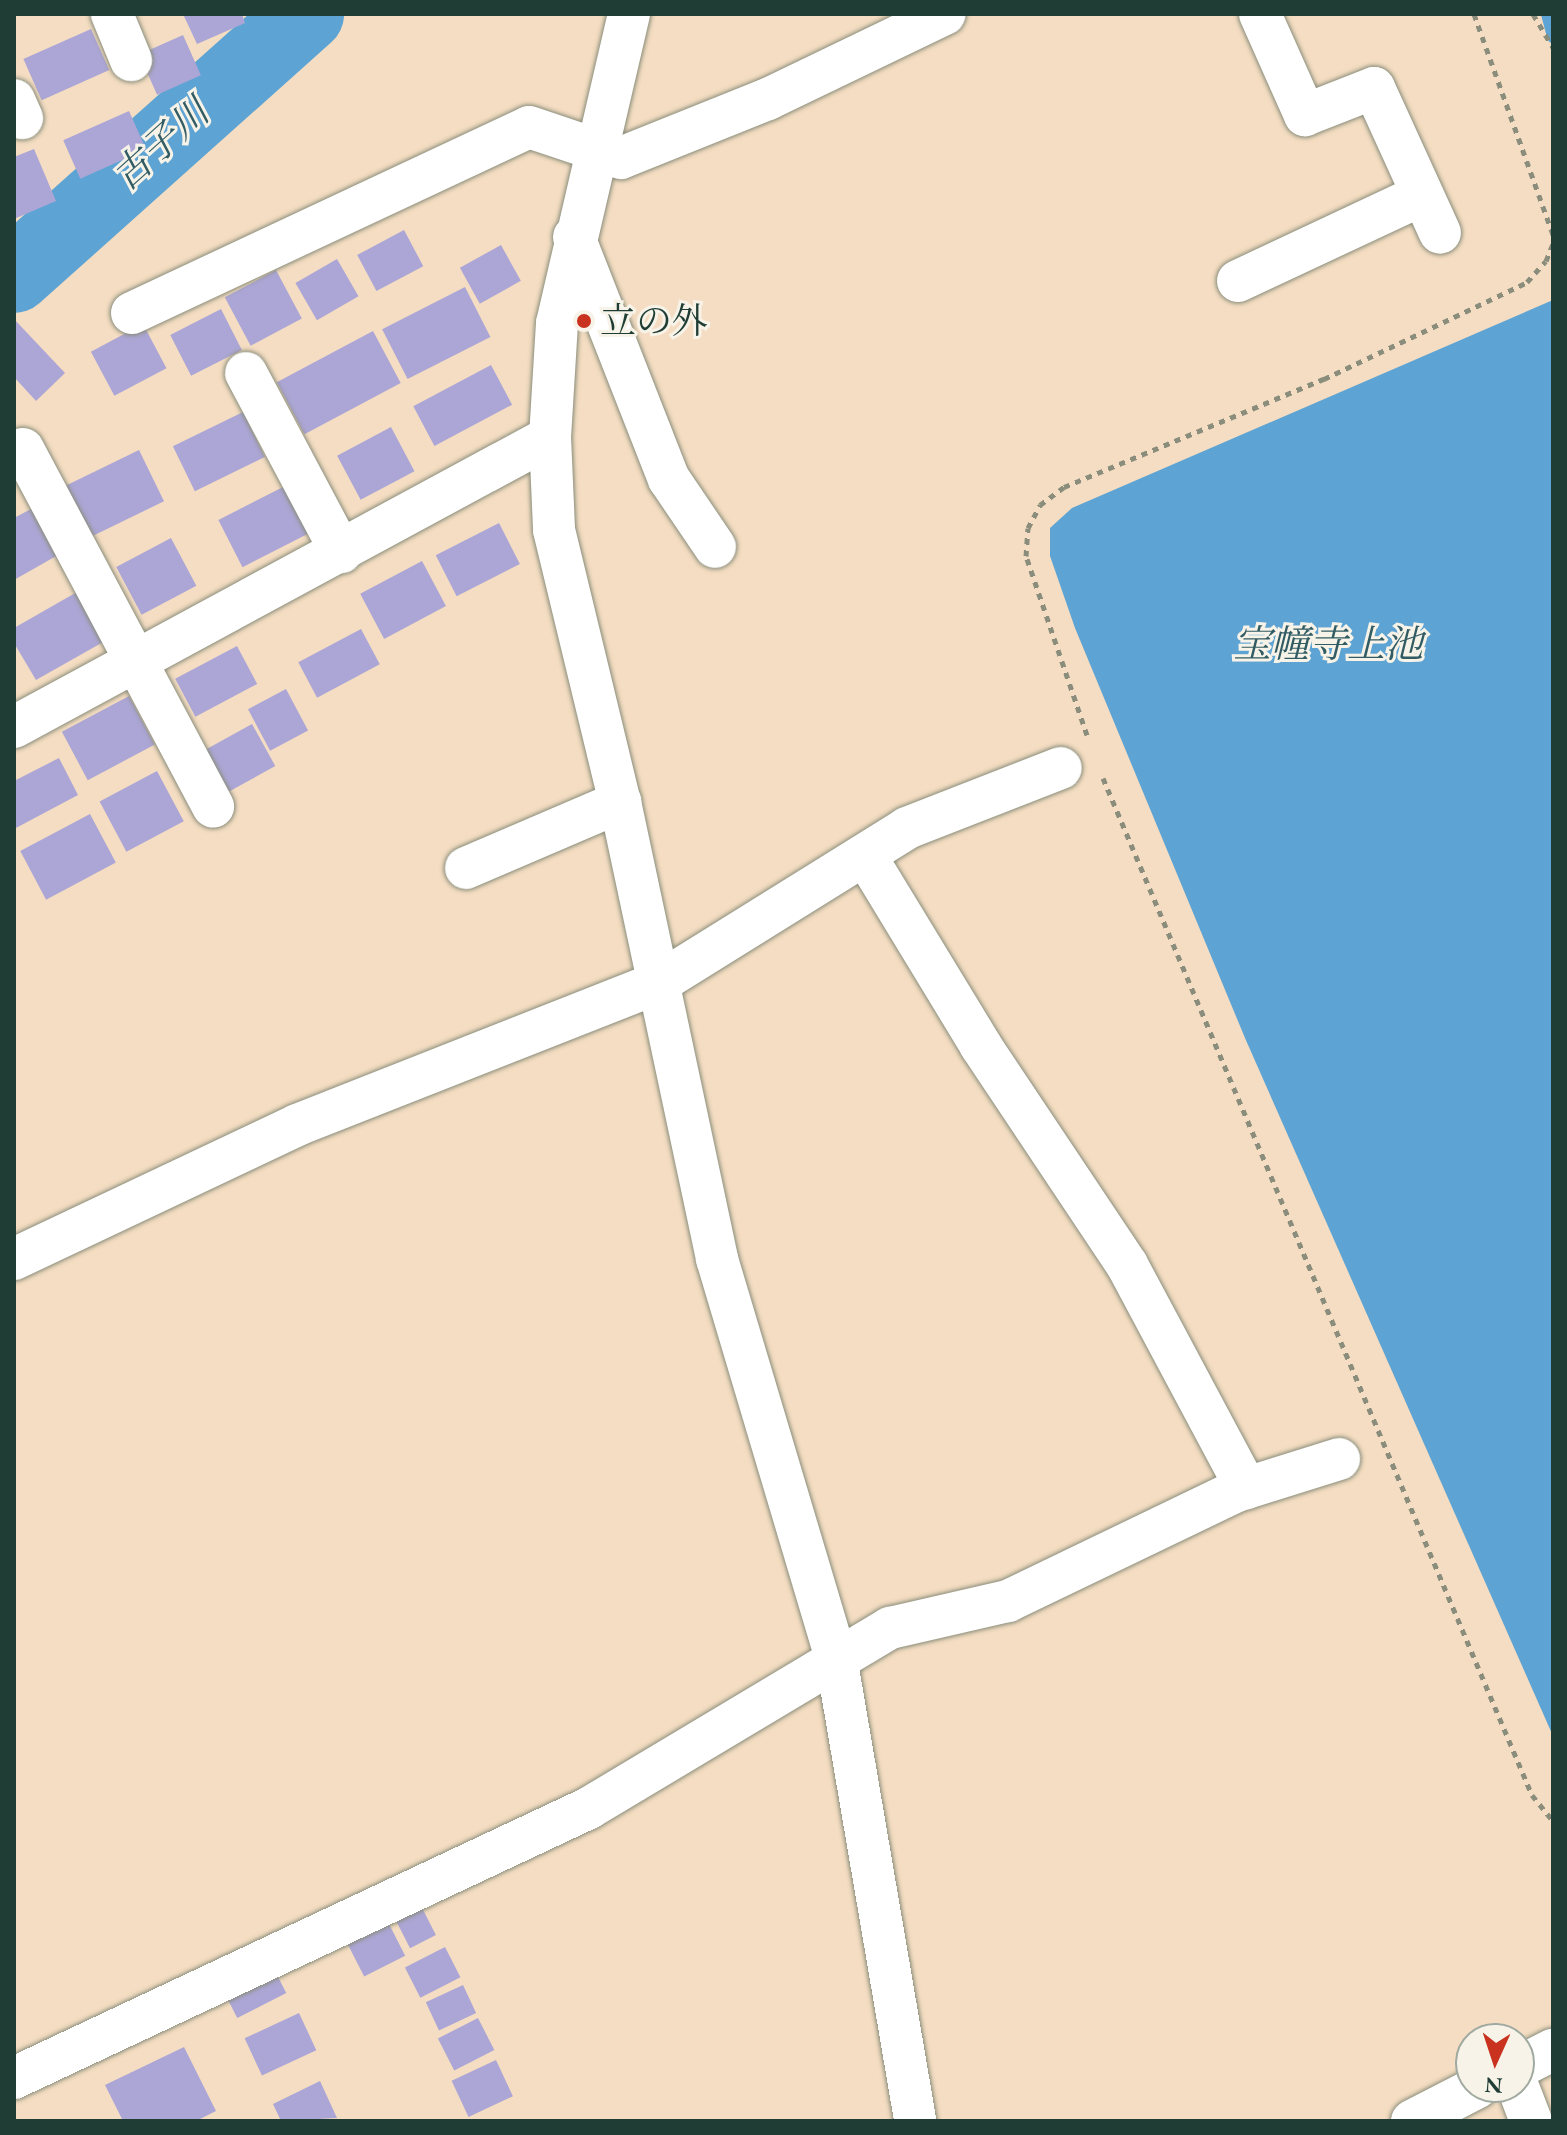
<!DOCTYPE html>
<html>
<head>
<meta charset="utf-8">
<style>
	body { margin:0 }
	#map { position:relative; width:1567px; height:2135px; overflow:hidden; background:#f4ddc2; font-family:"EB Garamond","Noto Serif JP",serif }
	div>[style] { position:absolute }
	.water>* { inset:0; background:#5da3d3 }
	.stream>* { height:12px; margin:-6px; padding:0 6px; transform-origin:6px; border-radius:6px; background:#5da3d3 }
	.river>* { height:76px; margin:-38px; padding:0 38px; transform-origin:38px; border-radius:38px; background:#5da3d3 }
	.building>* { inset:0; background:#aca6d6; transform-origin:0 0 }
	.path>* { height:5px; margin-top:-2.5px; transform-origin:0; background:repeating-linear-gradient(90deg,#8a8d7b 0 6px,transparent 0 12px) }
	.roads { filter:drop-shadow(0 0 2px #8a8d7b) drop-shadow(0 0 2px #8a8d7b) }
	.minor>* { height:42px; margin:-21px; padding:0 21px; transform-origin:21px; border-radius:21px; background:#fff }
	.dots>* { width:22px; height:22px; translate:-50% -50%; box-sizing:border-box; border:4px solid #f7f3e8; border-radius:50% }
	span { translate:-50% -50%; white-space:nowrap; text-align:center; line-height:1.15; -webkit-text-stroke:6px #f7f3e8; paint-order:stroke }
	.poi-label { font-size:36px; color:#1f3d34 }
	.left { translate:0 -50%; text-align:left }
	.water-label { font-size:38px; color:#325c64; font-style:italic }
	.frame { position:absolute; inset:0; border:16px solid #1f3d34; pointer-events:none }
	.north { position:absolute; left:1455px; top:2023px; width:80px; height:80px; box-sizing:border-box; background:#f7f3e8; border:2px solid #a1aaa0; border-radius:50%; rotate:183deg; font-size:22px; font-weight:700; line-height:32px; text-align:center; color:#1f3d34 }
	.north::after { content:''; display:block; margin:auto; width:28px; height:36px; background:#c8321e; clip-path:polygon(50% 0,100% 100%,50% 72%,0 100%) }
</style>
</head>
<body>
<div id="map">
	<div class="water">
		<div style="clip-path:polygon(1553px 300px,1553px 1736px,1245px 1038px,1075px 628px,1050px 556px,1050px 528px,1072px 508px)"></div>
	</div>
	<div class="stream">
		<div style="left:1547px;top:14px;width:24px;rotate:75deg"></div>
	</div>
	<div class="river">
		<div style="left:14px;top:275px;width:392px;rotate:-41.8deg"></div>
	</div>
	<div class="building">
		<div style="clip-path:polygon(183px 14px,242px 14px,245px 23px,197px 44px)"></div>
		<div style="left:91px;top:29px;width:45px;height:74px;rotate:66deg"></div>
		<div style="left:183px;top:35px;width:44px;height:48px;rotate:66deg"></div>
		<div style="left:129px;top:111px;width:42px;height:72px;rotate:66deg"></div>
		<div style="clip-path:polygon(34px 149px,56px 201px,14px 219px,14px 157px)"></div>
		<div style="left:404px;top:230px;width:41px;height:53px;rotate:62deg"></div>
		<div style="left:501px;top:245px;width:41px;height:47px;rotate:61deg"></div>
		<div style="left:337px;top:259px;width:43px;height:48px;rotate:60deg"></div>
		<div style="left:276px;top:270px;width:55px;height:58px;rotate:62deg"></div>
		<div style="left:465px;top:287px;width:56px;height:93px;rotate:63deg"></div>
		<div style="left:221px;top:309px;width:46px;height:57px;rotate:63deg"></div>
		<div style="clip-path:polygon(14px 319px,65px 373px,36px 401px,14px 377px)"></div>
		<div style="left:143px;top:324px;width:50px;height:59px;rotate:62deg"></div>
		<div style="left:373px;top:331px;width:59px;height:109px;rotate:62deg"></div>
		<div style="left:491px;top:365px;width:45px;height:88px;rotate:62deg"></div>
		<div style="left:243px;top:412px;width:50px;height:78px;rotate:64deg"></div>
		<div style="left:391px;top:427px;width:50px;height:61px;rotate:62deg"></div>
		<div style="left:139px;top:450px;width:57px;height:84px;rotate:64deg"></div>
		<div style="left:287px;top:485px;width:53px;height:77px;rotate:63deg"></div>
		<div style="clip-path:polygon(31px 509px,58px 555px,14px 580px,14px 518px)"></div>
		<div style="left:499px;top:523px;width:46px;height:71px;rotate:63deg"></div>
		<div style="left:171px;top:538px;width:54px;height:62px;rotate:62deg"></div>
		<div style="left:422px;top:561px;width:51px;height:70px;rotate:62deg"></div>
		<div style="clip-path:polygon(77px 592px,105px 641px,36px 680px,14px 643px,14px 628px)"></div>
		<div style="left:361px;top:629px;width:40px;height:71px;rotate:62deg"></div>
		<div style="left:237px;top:646px;width:43px;height:70px;rotate:62deg"></div>
		<div style="left:286px;top:689px;width:47px;height:43px;rotate:62deg"></div>
		<div style="left:129px;top:696px;width:55px;height:76px;rotate:62deg"></div>
		<div style="left:252px;top:724px;width:48px;height:59px;rotate:61deg"></div>
		<div style="clip-path:polygon(59px 758px,78px 795px,14px 829px,14px 781px)"></div>
		<div style="left:157px;top:771px;width:57px;height:65px;rotate:62deg"></div>
		<div style="left:90px;top:814px;width:55px;height:79px;rotate:62deg"></div>
		<div style="left:415px;top:1894px;width:46px;height:29px;rotate:63deg"></div>
		<div style="left:387px;top:1920px;width:40px;height:46px;rotate:63deg"></div>
		<div style="left:445px;top:1947px;width:34px;height:45px;rotate:63deg"></div>
		<div style="left:274px;top:1969px;width:27px;height:55px;rotate:63deg"></div>
		<div style="left:463px;top:1985px;width:31px;height:41px;rotate:65deg"></div>
		<div style="left:299px;top:2013px;width:41px;height:60px;rotate:65deg"></div>
		<div style="left:478px;top:2018px;width:36px;height:45px;rotate:63deg"></div>
		<div style="clip-path:polygon(184px 2047px,216px 2111px,196px 2121px,123px 2121px,105px 2085px)"></div>
		<div style="left:496px;top:2060px;width:40px;height:49px;rotate:65deg"></div>
		<div style="clip-path:polygon(320px 2081px,337px 2118px,281px 2121px,273px 2104px)"></div>
	</div>
	<div class="path">
		<div style="left:1474px;top:14px;width:235px;rotate:70.3deg"></div>
		<div style="left:1533px;top:14px;width:39px;rotate:59deg"></div>
		<div style="left:1087px;top:735px;width:189px;rotate:-108.8deg"></div>
		<div style="left:1026px;top:556px;width:28px;rotate:-86deg"></div>
		<div style="left:1028px;top:528px;width:26px;rotate:-62deg"></div>
		<div style="left:1040px;top:505px;width:30px;rotate:-37deg"></div>
		<div style="left:1064px;top:487px;width:282px;rotate:-22.6deg"></div>
		<div style="left:1324px;top:379px;width:225px;rotate:-25.5deg"></div>
		<div style="left:1527px;top:282px;width:28px;rotate:-48deg"></div>
		<div style="left:1546px;top:261px;width:18px;rotate:-68deg"></div>
		<div style="left:1103px;top:778px;width:1104px;rotate:67.13deg"></div>
		<div style="left:1532px;top:1795px;width:33px;rotate:51deg"></div>
	</div>
	<div class="roads">
		<div class="minor">
			<div style="left:112px;top:14px;width:50px;rotate:67.6deg"></div>
			<div style="left:629px;top:14px;width:317px;rotate:103.1deg"></div>
			<div style="left:557px;top:323px;width:114px;rotate:93.5deg"></div>
			<div style="left:550px;top:437px;width:93px;rotate:87.5deg"></div>
			<div style="left:554px;top:530px;width:280px;rotate:76.4deg"></div>
			<div style="left:620px;top:802px;width:467px;rotate:78deg"></div>
			<div style="left:717px;top:1259px;width:415px;rotate:73.4deg"></div>
			<div style="left:836px;top:1657px;width:471px;rotate:80.3deg"></div>
			<div style="left:1260px;top:14px;width:111px;rotate:66deg"></div>
			<div style="left:1305px;top:115px;width:74px;rotate:-21.4deg"></div>
			<div style="left:1374px;top:88px;width:159px;rotate:65.5deg"></div>
			<div style="left:14px;top:100px;width:20px;rotate:66deg"></div>
			<div style="left:574px;top:237px;width:260px;rotate:68.6deg"></div>
			<div style="left:669px;top:479px;width:82px;rotate:55.9deg"></div>
			<div style="left:1238px;top:281px;width:203px;rotate:-25.1deg"></div>
			<div style="left:132px;top:313px;width:438px;rotate:-25.1deg"></div>
			<div style="left:529px;top:127px;width:97px;rotate:18.6deg"></div>
			<div style="left:621px;top:158px;width:158px;rotate:-21.9deg"></div>
			<div style="left:768px;top:99px;width:196px;rotate:-25.7deg"></div>
			<div style="left:246px;top:373px;width:203px;rotate:62deg"></div>
			<div style="left:23px;top:449px;width:405px;rotate:62deg"></div>
			<div style="left:14px;top:727px;width:609px;rotate:-28.42deg"></div>
			<div style="left:865px;top:855px;width:223px;rotate:58.7deg"></div>
			<div style="left:981px;top:1046px;width:263px;rotate:56.3deg"></div>
			<div style="left:1127px;top:1265px;width:253px;rotate:61.9deg"></div>
			<div style="left:466px;top:868px;width:168px;rotate:-23.2deg"></div>
			<div style="left:14px;top:1259px;width:313px;rotate:-25.3deg"></div>
			<div style="left:297px;top:1125px;width:390px;rotate:-21.5deg"></div>
			<div style="left:660px;top:982px;width:291px;rotate:-31.9deg"></div>
			<div style="left:907px;top:828px;width:165px;rotate:-21.3deg"></div>
			<div style="left:1519px;top:2067px;width:38px;rotate:-27deg"></div>
			<div style="left:14px;top:2078px;width:635px;rotate:-25.15deg"></div>
			<div style="left:589px;top:1808px;width:351px;rotate:-30.9deg"></div>
			<div style="left:890px;top:1628px;width:121px;rotate:-12.9deg"></div>
			<div style="left:1008px;top:1601px;width:254px;rotate:-25.7deg"></div>
			<div style="left:1237px;top:1491px;width:107px;rotate:-17.4deg"></div>
			<div style="left:1518px;top:2087px;width:36px;rotate:69deg"></div>
			<div style="left:1412px;top:2121px;width:74px;rotate:-27.3deg"></div>
		</div>
	</div>
	<div class="dots">
		<div style="left:584px;top:321px;background:#c8321e"></div>
	</div>
	<div class="poi-label">
		<span class="left" style="left:600px;top:321px">立の外</span>
	</div>
	<div class="water-label">
		<span style="left:160px;top:144px;rotate:-42deg">古子川</span>
		<span style="left:1328px;top:644px">宝幢寺上池</span>
	</div>
	<div class="frame"></div>
	<div class="north">N</div>
</div>
</body>
</html>
